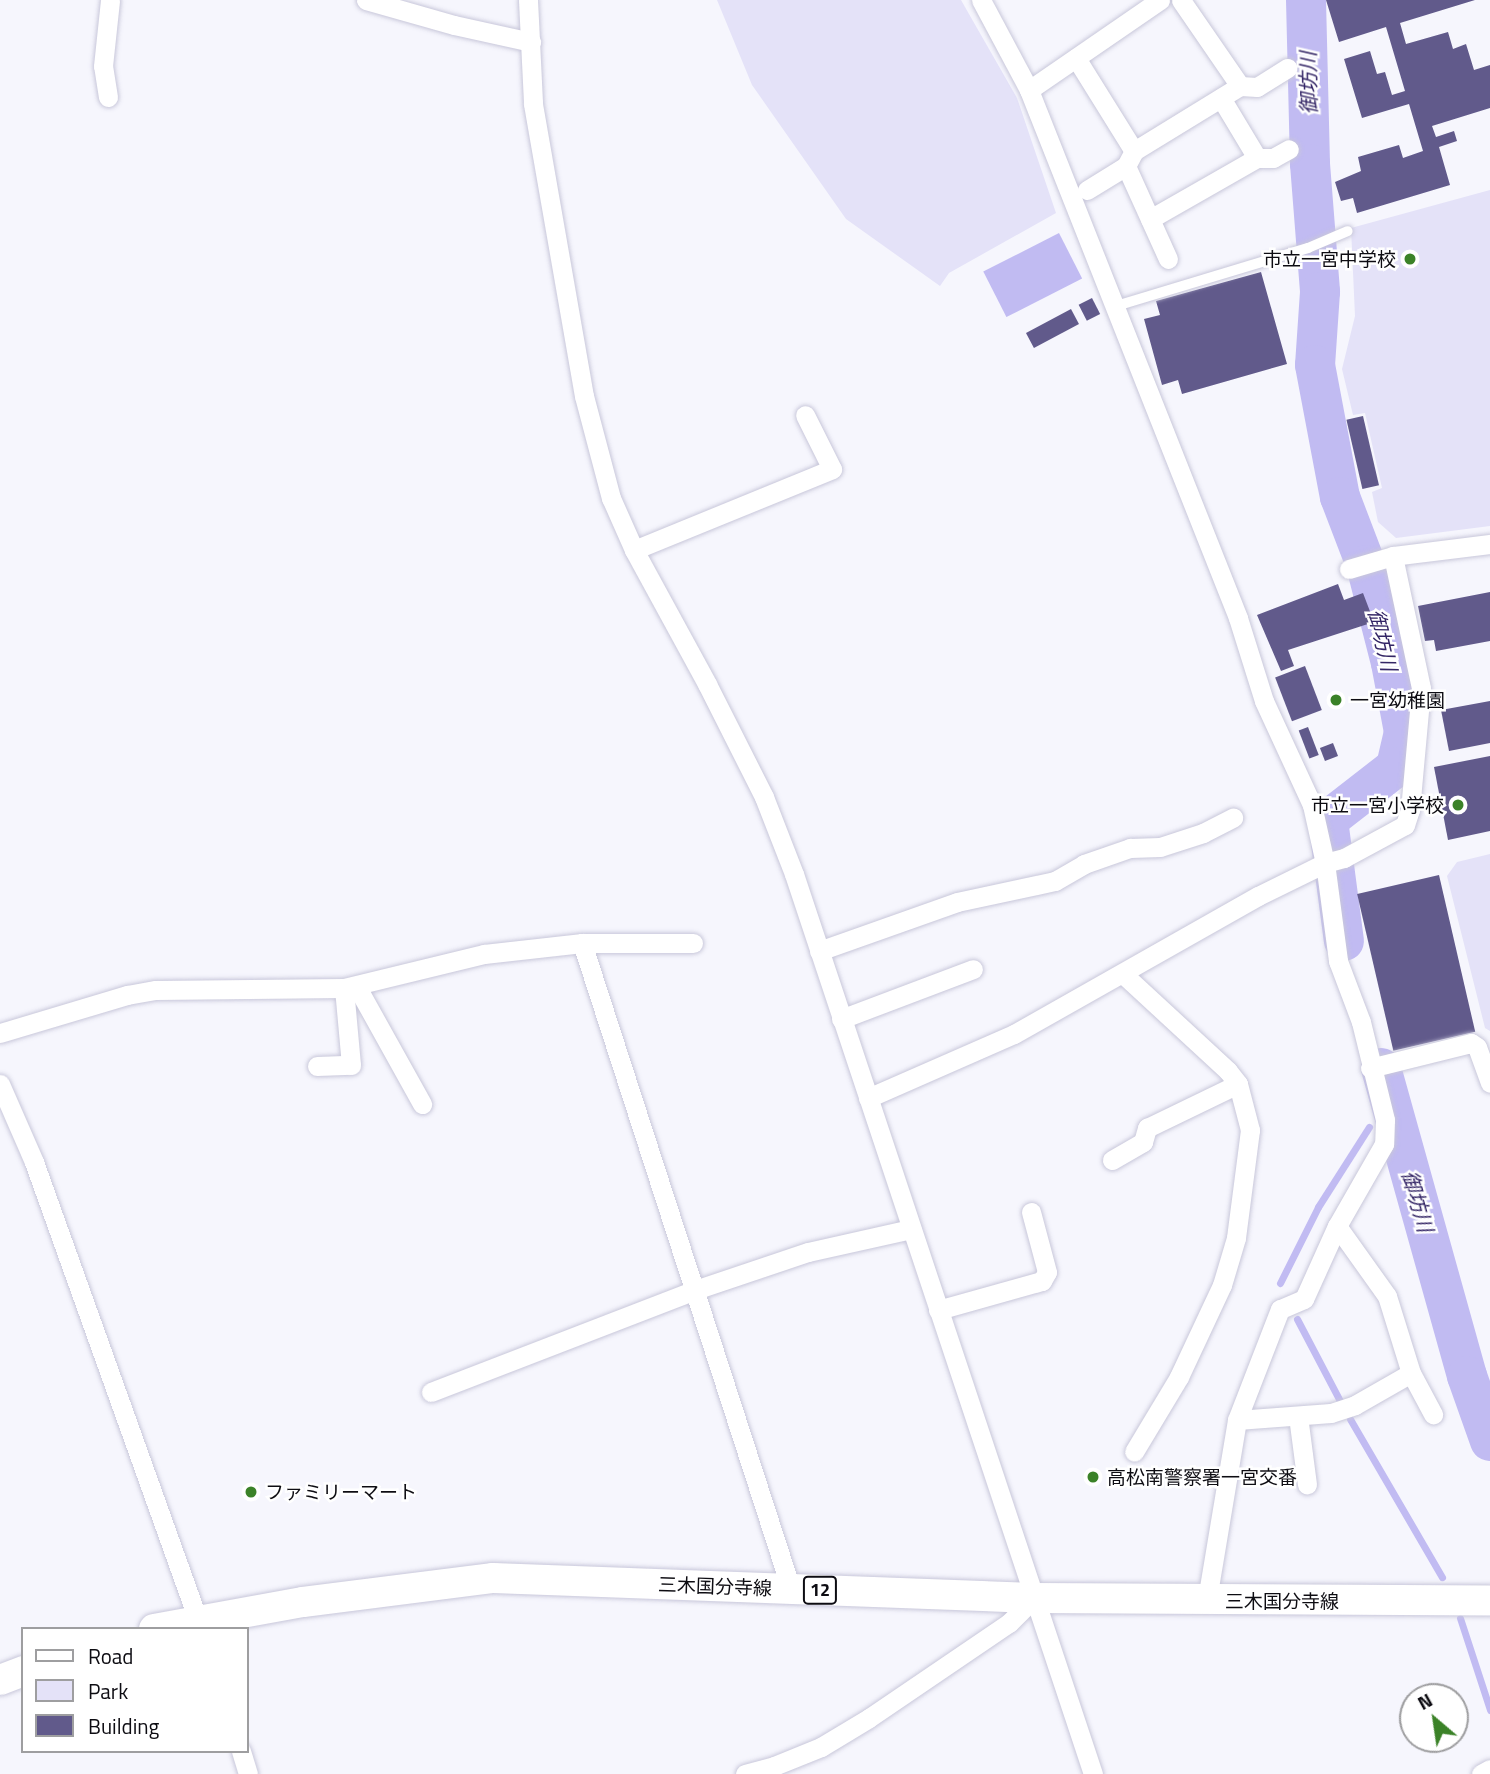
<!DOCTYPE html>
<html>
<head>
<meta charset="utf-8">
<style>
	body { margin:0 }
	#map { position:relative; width:1490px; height:1774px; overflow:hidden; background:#f6f6fd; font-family:"Titillium Web","Noto Sans JP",sans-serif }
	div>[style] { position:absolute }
	.green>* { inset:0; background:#e4e2f8 }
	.water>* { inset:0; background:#c1bbf2; transform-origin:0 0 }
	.stream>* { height:7px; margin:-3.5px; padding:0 3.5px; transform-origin:3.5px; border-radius:3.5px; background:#c1bbf2 }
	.river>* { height:40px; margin:-20px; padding:0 20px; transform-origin:20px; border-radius:20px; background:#c1bbf2 }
	.building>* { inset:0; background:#615a8b; transform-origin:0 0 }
	.roads { filter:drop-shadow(0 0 2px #c8c7da) drop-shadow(0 0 2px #c8c7da) }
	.lane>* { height:10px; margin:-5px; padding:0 5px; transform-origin:5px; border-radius:5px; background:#fff }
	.street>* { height:19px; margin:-9.5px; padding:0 9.5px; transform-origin:9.5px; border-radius:9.5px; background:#fff }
	.primary>* { height:30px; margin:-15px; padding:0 15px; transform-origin:15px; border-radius:15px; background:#fff }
	.dots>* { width:19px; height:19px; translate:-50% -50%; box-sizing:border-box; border:4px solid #fff; border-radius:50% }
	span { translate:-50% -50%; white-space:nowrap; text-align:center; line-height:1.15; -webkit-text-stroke:5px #fff; paint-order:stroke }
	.shield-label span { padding:2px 5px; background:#fff; border:2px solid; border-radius:5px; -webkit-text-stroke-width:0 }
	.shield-label { font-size:18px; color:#0d0c12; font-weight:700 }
	.poi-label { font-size:19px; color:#0d0c12 }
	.right { translate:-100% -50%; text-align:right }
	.left { translate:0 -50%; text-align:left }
	.street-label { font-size:19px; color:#0d0c12 }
	.water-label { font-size:21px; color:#342666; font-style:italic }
	.legend { position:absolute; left:21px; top:1627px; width:228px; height:126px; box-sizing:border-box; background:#fff; border:2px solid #9e9ea0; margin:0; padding:9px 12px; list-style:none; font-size:21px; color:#0d0c12 }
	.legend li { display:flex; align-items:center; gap:14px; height:35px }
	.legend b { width:35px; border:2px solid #9e9ea0 }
	.north { position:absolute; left:1399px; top:1683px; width:70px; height:70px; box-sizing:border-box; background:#fff; border:2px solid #9e9ea0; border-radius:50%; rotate:331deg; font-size:19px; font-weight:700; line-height:28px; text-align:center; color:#0d0c12 }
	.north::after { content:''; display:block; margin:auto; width:24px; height:32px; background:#3b8228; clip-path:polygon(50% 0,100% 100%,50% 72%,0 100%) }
</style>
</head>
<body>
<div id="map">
	<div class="green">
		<div style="clip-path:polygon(717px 0,961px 0,1017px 98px,1056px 213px,949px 273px,940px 286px,846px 219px,752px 85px)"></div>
		<div style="clip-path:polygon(1490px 190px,1490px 526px,1396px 538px,1378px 522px,1372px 492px,1382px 488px,1365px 413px,1353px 415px,1342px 369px,1355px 316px,1351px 228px)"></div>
		<div style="clip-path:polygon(1490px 854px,1490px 1031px,1485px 1028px,1447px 876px,1457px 862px)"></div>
	</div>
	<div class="water">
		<div style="left:1059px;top:233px;width:51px;height:85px;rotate:63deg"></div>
	</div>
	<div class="stream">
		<div style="left:1320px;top:802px;width:20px;rotate:66deg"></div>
		<div style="left:1280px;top:1283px;width:85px;rotate:-63.4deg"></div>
		<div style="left:1318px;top:1207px;width:95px;rotate:-57.5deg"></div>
		<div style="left:1297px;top:1319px;width:93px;rotate:62.3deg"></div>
		<div style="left:1350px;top:1419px;width:183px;rotate:59.8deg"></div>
		<div style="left:1460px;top:1618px;width:97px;rotate:71.9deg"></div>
	</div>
	<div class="river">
		<div style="left:1306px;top:0;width:164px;rotate:88.6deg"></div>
		<div style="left:1310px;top:164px;width:128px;rotate:85.5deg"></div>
		<div style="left:1320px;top:292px;width:73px;rotate:93.9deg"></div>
		<div style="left:1315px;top:365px;width:134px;rotate:79.3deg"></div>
		<div style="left:1340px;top:497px;width:73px;rotate:69.1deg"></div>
		<div style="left:1366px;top:565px;width:101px;rotate:75.7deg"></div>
		<div style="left:1391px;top:663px;width:70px;rotate:79.3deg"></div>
		<div style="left:1404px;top:732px;width:36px;rotate:103deg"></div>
		<div style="left:1396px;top:767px;width:86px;rotate:142.1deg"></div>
		<div style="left:1328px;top:820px;width:122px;rotate:82.5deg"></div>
		<div style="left:1381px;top:1068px;width:320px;rotate:74.4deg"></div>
		<div style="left:1467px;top:1376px;width:69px;rotate:70.5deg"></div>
	</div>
	<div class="building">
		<div style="clip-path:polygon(1326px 0,1475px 0,1400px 23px,1406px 44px,1448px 32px,1453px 49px,1466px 44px,1474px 70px,1490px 65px,1490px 108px,1432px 126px,1436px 137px,1454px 131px,1457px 141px,1439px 147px,1450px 185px,1357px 213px,1353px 198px,1341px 201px,1335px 182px,1361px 171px,1358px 157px,1399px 145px,1403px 158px,1423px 151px,1409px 104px,1362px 118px,1344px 59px,1370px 51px,1377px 74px,1385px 72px,1392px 95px,1405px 91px,1386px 27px,1339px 42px)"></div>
		<div style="clip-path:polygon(1261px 272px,1287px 364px,1182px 394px,1178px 380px,1162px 385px,1144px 319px,1160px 315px,1156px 301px)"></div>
		<div style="left:1092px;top:298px;width:18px;height:15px;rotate:63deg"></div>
		<div style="left:1071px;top:309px;width:17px;height:51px;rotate:62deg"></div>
		<div style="left:1363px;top:416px;width:71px;height:17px;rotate:77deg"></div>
		<div style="clip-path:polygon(1338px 584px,1344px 600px,1363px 593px,1374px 622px,1288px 650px,1294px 666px,1281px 671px,1257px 615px)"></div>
		<div style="clip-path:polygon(1490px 592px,1490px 641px,1436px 651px,1434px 640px,1425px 641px,1418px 606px)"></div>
		<div style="left:1305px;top:666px;width:47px;height:32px;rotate:69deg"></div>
		<div style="clip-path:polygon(1490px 701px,1490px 743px,1449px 751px,1441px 710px)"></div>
		<div style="left:1308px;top:727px;width:30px;height:10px;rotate:69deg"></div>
		<div style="left:1333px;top:743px;width:14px;height:14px;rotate:69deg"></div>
		<div style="clip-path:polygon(1490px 756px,1490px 831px,1448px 840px,1434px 767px)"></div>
		<div style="left:1439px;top:875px;width:161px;height:84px;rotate:77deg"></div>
	</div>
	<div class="roads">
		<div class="lane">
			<div style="left:1116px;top:306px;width:201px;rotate:-16.8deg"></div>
			<div style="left:1308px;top:248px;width:43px;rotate:-23deg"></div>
		</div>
		<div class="street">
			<div style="left:366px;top:0;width:91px;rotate:15.9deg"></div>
			<div style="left:454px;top:25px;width:79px;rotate:12.4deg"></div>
			<div style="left:528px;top:0;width:104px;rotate:87.2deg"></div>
			<div style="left:533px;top:104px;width:296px;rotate:80.1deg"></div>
			<div style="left:584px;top:396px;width:106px;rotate:75.2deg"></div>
			<div style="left:611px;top:498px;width:57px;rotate:66.1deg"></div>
			<div style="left:634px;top:550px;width:153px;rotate:61.4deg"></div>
			<div style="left:707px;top:684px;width:127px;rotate:63.2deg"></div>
			<div style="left:764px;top:797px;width:83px;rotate:68.7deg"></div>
			<div style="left:794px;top:874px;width:948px;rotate:71.62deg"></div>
			<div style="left:981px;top:0;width:102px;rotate:61.9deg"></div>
			<div style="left:1029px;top:90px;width:568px;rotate:68.4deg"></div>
			<div style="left:1238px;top:618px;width:87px;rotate:72.6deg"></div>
			<div style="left:1264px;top:701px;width:115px;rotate:65.2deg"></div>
			<div style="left:1312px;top:805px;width:59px;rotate:77.4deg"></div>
			<div style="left:1325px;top:863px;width:99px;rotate:82.4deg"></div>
			<div style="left:1338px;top:961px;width:65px;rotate:69.3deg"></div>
			<div style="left:1361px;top:1022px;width:101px;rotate:76.2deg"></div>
			<div style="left:1385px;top:1120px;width:24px;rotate:92deg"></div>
			<div style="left:1384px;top:1144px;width:95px;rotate:119.8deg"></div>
			<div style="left:1337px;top:1226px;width:80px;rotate:114.3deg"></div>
			<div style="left:1304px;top:1299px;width:26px;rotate:157deg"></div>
			<div style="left:1280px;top:1309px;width:119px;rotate:111.2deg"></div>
			<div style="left:1237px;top:1420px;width:182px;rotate:99.5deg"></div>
			<div style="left:1076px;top:58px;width:110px;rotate:58.1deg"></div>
			<div style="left:1134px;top:151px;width:124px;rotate:-31.5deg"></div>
			<div style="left:1240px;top:86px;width:104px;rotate:-124.5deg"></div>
			<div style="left:1240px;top:86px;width:17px;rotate:3deg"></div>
			<div style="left:1257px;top:87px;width:36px;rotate:-32deg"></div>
			<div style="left:1029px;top:90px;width:159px;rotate:-34.5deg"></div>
			<div style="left:108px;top:97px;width:31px;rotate:-99deg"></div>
			<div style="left:103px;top:66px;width:66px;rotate:-83.9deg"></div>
			<div style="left:1221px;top:98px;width:70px;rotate:59deg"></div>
			<div style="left:1134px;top:151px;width:17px;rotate:118deg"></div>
			<div style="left:1126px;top:166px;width:102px;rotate:65.7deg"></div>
			<div style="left:1087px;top:190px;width:46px;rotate:-31.6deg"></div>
			<div style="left:1150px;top:219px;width:123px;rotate:-29.7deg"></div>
			<div style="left:1257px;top:158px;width:16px"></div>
			<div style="left:1273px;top:158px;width:18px;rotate:-29deg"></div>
			<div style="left:634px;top:550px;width:214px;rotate:-22.2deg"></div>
			<div style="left:832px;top:469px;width:60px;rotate:-116.6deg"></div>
			<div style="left:1349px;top:569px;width:46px;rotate:-16.5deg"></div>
			<div style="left:582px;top:943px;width:679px;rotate:72.07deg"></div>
			<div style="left:819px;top:951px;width:146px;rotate:-19.5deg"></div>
			<div style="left:957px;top:902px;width:100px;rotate:-12.1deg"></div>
			<div style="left:1055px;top:881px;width:34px;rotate:-30deg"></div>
			<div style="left:1084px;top:864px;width:49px;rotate:-19.2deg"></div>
			<div style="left:1130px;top:848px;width:30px;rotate:-2deg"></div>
			<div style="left:1160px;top:847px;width:45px;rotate:-18deg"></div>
			<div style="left:1203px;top:833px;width:34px;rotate:-27deg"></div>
			<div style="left:1123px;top:974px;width:143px;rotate:42.7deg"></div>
			<div style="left:1228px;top:1071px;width:16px;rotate:52deg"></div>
			<div style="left:1238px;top:1084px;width:48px;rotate:75.4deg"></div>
			<div style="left:1250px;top:1130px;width:109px;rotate:97.4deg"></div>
			<div style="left:1236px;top:1238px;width:49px;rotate:106.6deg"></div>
			<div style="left:1222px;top:1285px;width:102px;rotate:115.1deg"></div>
			<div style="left:1179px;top:1377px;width:87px;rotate:121deg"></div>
			<div style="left:357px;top:987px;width:134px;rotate:60.9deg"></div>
			<div style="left:841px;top:1019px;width:141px;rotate:-20.7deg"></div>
			<div style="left:0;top:1033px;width:133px;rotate:-16.7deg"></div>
			<div style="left:127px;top:995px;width:29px;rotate:-10deg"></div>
			<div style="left:156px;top:990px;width:188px;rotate:-0.6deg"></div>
			<div style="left:344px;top:988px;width:144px;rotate:-13.7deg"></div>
			<div style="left:484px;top:954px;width:99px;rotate:-6.4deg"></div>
			<div style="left:582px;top:943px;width:111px"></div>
			<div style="left:317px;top:1066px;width:34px;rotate:-2deg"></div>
			<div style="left:351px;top:1065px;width:77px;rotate:-95.2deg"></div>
			<div style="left:1370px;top:1068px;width:104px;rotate:-13.9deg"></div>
			<div style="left:1471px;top:1043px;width:7px;rotate:34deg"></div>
			<div style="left:1477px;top:1047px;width:38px;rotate:70deg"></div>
			<div style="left:0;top:1084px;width:85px;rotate:66.4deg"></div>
			<div style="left:34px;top:1162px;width:496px;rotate:70.3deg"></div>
			<div style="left:868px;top:1098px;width:159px;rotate:-23.7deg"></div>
			<div style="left:1014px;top:1034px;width:280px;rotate:-29.5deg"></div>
			<div style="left:1258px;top:896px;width:75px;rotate:-26.2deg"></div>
			<div style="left:1325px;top:863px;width:20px;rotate:-15deg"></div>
			<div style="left:1344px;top:858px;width:69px;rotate:-28.4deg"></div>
			<div style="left:1405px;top:825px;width:16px;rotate:-72deg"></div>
			<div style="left:1410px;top:810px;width:122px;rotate:-84.8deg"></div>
			<div style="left:1421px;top:688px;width:135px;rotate:-102deg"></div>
			<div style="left:1393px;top:556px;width:98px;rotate:-7.1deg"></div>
			<div style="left:1112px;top:1160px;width:36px;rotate:-30deg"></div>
			<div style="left:1143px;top:1142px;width:15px;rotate:-74deg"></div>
			<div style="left:1147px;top:1128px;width:101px;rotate:-25.8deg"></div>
			<div style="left:1337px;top:1226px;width:86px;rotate:54.5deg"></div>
			<div style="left:1387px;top:1296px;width:81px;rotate:72.7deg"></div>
			<div style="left:1411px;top:1373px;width:47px;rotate:61.8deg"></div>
			<div style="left:938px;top:1310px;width:108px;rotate:-15.6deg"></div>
			<div style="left:1042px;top:1281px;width:10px;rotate:-61deg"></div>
			<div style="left:1047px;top:1272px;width:62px;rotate:-104.9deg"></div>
			<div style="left:431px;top:1392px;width:283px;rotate:-21.1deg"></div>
			<div style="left:695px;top:1290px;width:119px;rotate:-18.6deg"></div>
			<div style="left:808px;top:1252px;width:106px;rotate:-12.6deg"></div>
			<div style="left:1298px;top:1416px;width:69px;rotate:82.5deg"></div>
			<div style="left:1237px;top:1420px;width:94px;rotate:-4.3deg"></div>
			<div style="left:1331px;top:1413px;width:25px;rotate:-18deg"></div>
			<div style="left:1355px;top:1405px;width:64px;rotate:-29.7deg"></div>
			<div style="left:241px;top:1751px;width:24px;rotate:73deg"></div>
			<div style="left:745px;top:1774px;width:30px;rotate:-15deg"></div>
			<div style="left:774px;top:1766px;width:51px;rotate:-22deg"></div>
			<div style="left:821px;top:1747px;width:56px;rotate:-31.1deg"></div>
			<div style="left:869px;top:1718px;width:169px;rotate:-34.2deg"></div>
			<div style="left:1009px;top:1623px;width:35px;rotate:-45deg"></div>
			<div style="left:1481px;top:1774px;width:10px;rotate:-29deg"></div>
		</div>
		<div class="primary">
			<div style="left:154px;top:1629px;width:151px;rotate:-10.3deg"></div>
			<div style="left:303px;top:1602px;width:192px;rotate:-7.2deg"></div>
			<div style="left:493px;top:1578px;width:541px;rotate:2.12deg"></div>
			<div style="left:1034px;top:1598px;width:456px;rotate:0.3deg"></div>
			<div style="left:0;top:1680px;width:25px;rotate:-21deg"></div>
		</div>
	</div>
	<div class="dots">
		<div style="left:1410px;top:259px;background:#3b8228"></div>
		<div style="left:1336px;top:700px;background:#3b8228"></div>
		<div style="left:1458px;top:805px;background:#3b8228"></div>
		<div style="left:1093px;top:1477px;background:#3b8228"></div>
		<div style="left:251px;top:1492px;background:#3b8228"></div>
	</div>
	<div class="shield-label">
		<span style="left:820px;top:1590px">12</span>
	</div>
	<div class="poi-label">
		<span class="right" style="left:1396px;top:259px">市立一宮中学校</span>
		<span class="left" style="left:1350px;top:700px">一宮幼稚園</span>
		<span class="right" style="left:1444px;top:805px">市立一宮小学校</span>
		<span class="left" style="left:1107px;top:1477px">高松南警察署一宮交番</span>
		<span class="left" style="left:265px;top:1492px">ファミリーマート</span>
	</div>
	<div class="street-label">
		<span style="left:715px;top:1586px;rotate:2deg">三木国分寺線</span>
		<span style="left:1282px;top:1601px">三木国分寺線</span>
	</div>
	<div class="water-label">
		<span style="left:1308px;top:83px;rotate:-91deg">御坊川</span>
		<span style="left:1383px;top:640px;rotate:77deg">御坊川</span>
		<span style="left:1418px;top:1201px;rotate:74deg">御坊川</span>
	</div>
	<ul class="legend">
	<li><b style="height:9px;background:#fff"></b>Road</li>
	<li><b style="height:19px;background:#e4e2f8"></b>Park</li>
	<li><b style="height:19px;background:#615a8b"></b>Building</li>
	</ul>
	<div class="north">N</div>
</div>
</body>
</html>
